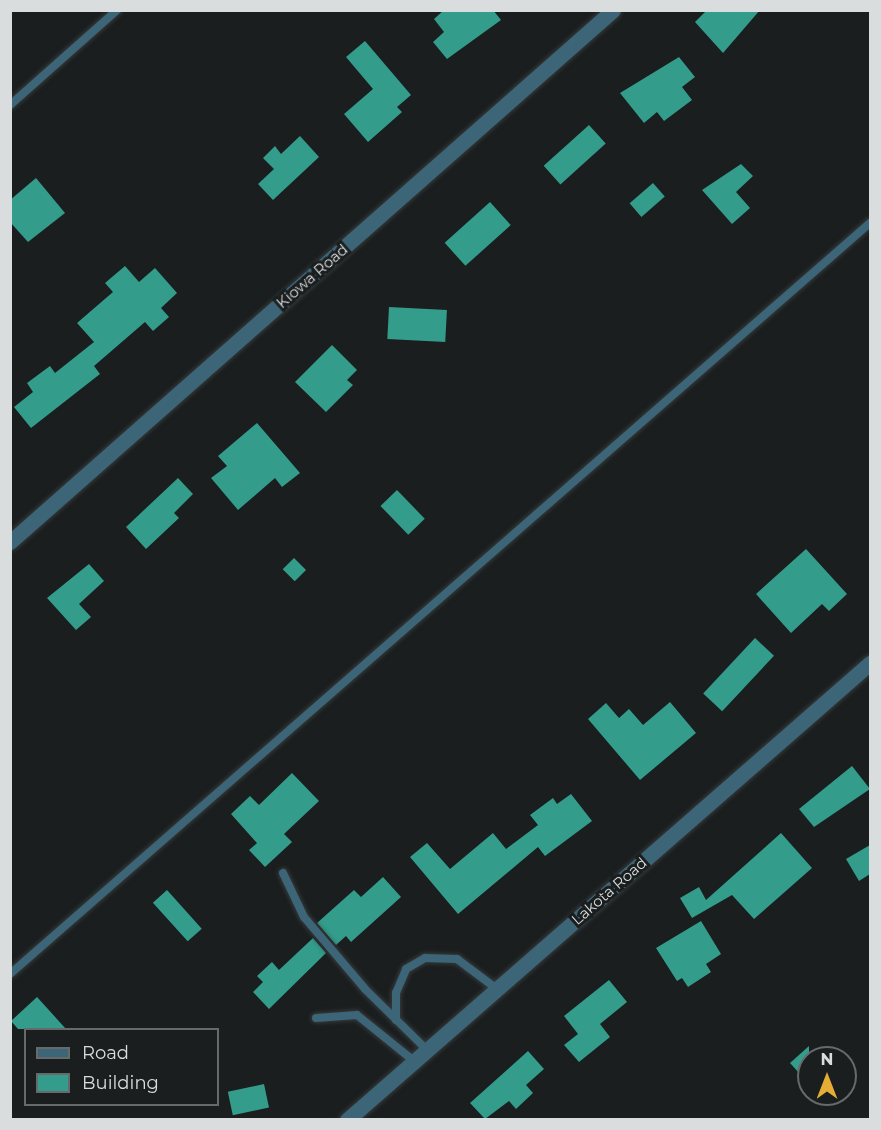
<!DOCTYPE html>
<html>
<head>
<meta charset="utf-8">
<style>
	body { margin:0 }
	#map { position:relative; width:881px; height:1130px; overflow:hidden; background:#1a1e1f; font-family:Montserrat,sans-serif }
	div>[style] { position:absolute }
	.building>* { inset:0; background:#339c8a; transform-origin:0 0 }
	.roads { filter:drop-shadow(0 0 2px #35393a) drop-shadow(0 0 2px #35393a) }
	.service>* { height:8px; margin:-4px; padding:0 4px; transform-origin:4px; border-radius:4px; background:#3c6578 }
	.minor>* { height:15px; margin:-7.5px; padding:0 7.5px; transform-origin:7.5px; border-radius:7.5px; background:#3c6578 }
	.tertiary>* { height:15px; margin:-7.5px; padding:0 7.5px; transform-origin:7.5px; border-radius:7.5px; background:#3c6578 }
	span { translate:-50% -50%; white-space:nowrap; text-align:center; line-height:1.15; -webkit-text-stroke:6px #1a1e1f; paint-order:stroke }
	.street-label { font-size:15px; color:#daddde }
	.frame { position:absolute; inset:0; border:12px solid #daddde; pointer-events:none }
	.legend { position:absolute; left:24px; top:1028px; width:195px; height:78px; box-sizing:border-box; background:#1a1e1f; border:2px solid #676a6b; margin:0; padding:8px 10px; list-style:none; font-size:18px; color:#daddde }
	.legend li { display:flex; align-items:center; gap:12px; height:30px }
	.legend b { width:30px; border:2px solid #676a6b }
	.north { position:absolute; left:797px; top:1046px; width:60px; height:60px; box-sizing:border-box; background:#1a1e1f; border:2px solid #676a6b; border-radius:50%; rotate:0deg; font-size:16px; font-weight:700; line-height:24px; text-align:center; color:#daddde }
	.north::after { content:''; display:block; margin:auto; width:21px; height:27px; background:#e6ad36; clip-path:polygon(50% 0,100% 100%,50% 72%,0 100%) }
</style>
</head>
<body>
<div id="map">
	<div class="building">
		<div style="clip-path:polygon(444px 10px,493px 10px,501px 20px,447px 59px,433px 42px,444px 32px,434px 19px)"></div>
		<div style="clip-path:polygon(707px 10px,760px 10px,723px 53px,695px 22px)"></div>
		<div style="clip-path:polygon(365px 41px,411px 95px,397px 107px,402px 112px,368px 142px,344px 114px,373px 89px,346px 57px)"></div>
		<div style="clip-path:polygon(679px 57px,695px 77px,682px 87px,692px 100px,664px 121px,657px 112px,644px 123px,620px 93px)"></div>
		<div style="left:589px;top:125px;width:25px;height:61px;rotate:48deg"></div>
		<div style="clip-path:polygon(300px 136px,319px 157px,273px 200px,258px 184px,274px 169px,263px 158px,275px 146px,281px 154px)"></div>
		<div style="clip-path:polygon(741px 164px,753px 176px,736px 192px,750px 208px,732px 224px,702px 190px)"></div>
		<div style="clip-path:polygon(36px 178px,65px 213px,28px 242px,10px 222px,10px 200px)"></div>
		<div style="left:653px;top:183px;width:18px;height:31px;rotate:49deg"></div>
		<div style="left:490px;top:202px;width:31px;height:61px;rotate:48deg"></div>
		<div style="clip-path:polygon(125px 266px,139px 282px,155px 268px,177px 293px,161px 308px,169px 317px,153px 331px,145px 322px,94px 366px,100px 374px,31px 428px,14px 407px,33px 392px,27px 383px,50px 366px,55px 373px,94px 342px,77px 323px,113px 292px,105px 283px)"></div>
		<div style="left:389px;top:307px;width:58px;height:32px;rotate:3deg"></div>
		<div style="clip-path:polygon(332px 345px,357px 370px,347px 380px,353px 385px,326px 412px,295px 382px)"></div>
		<div style="clip-path:polygon(257px 423px,300px 473px,282px 487px,275px 478px,238px 510px,211px 478px,227px 466px,218px 456px)"></div>
		<div style="clip-path:polygon(178px 478px,193px 494px,174px 513px,179px 518px,146px 549px,126px 527px)"></div>
		<div style="left:397px;top:490px;width:40px;height:23px;rotate:46deg"></div>
		<div style="clip-path:polygon(806px 549px,847px 594px,829px 611px,822px 604px,791px 633px,756px 594px)"></div>
		<div style="left:294px;top:558px;width:17px;height:16px;rotate:45deg"></div>
		<div style="clip-path:polygon(89px 564px,104px 581px,79px 604px,91px 617px,76px 630px,47px 598px)"></div>
		<div style="left:755px;top:638px;width:26px;height:76px;rotate:43deg"></div>
		<div style="clip-path:polygon(670px 702px,696px 733px,640px 780px,588px 719px,606px 703px,619px 718px,629px 709px,643px 725px)"></div>
		<div style="clip-path:polygon(852px 766px,870px 789px,814px 827px,799px 809px)"></div>
		<div style="clip-path:polygon(292px 773px,319px 801px,284px 834px,292px 842px,265px 867px,249px 850px,257px 843px,231px 814px,250px 796px,259px 805px)"></div>
		<div style="clip-path:polygon(571px 794px,592px 821px,545px 856px,538px 847px,458px 914px,410px 857px,427px 843px,450px 869px,493px 833px,506px 849px,538px 825px,530px 815px,553px 798px,557px 804px)"></div>
		<div style="clip-path:polygon(781px 833px,812px 868px,754px 919px,732px 895px,692px 918px,680px 898px,699px 887px,706px 900px)"></div>
		<div style="clip-path:polygon(870px 845px,870px 874px,859px 881px,846px 859px)"></div>
		<div style="clip-path:polygon(383px 877px,401px 897px,351px 942px,346px 936px,336px 945px,317px 923px,354px 890px,361px 897px)"></div>
		<div style="left:167px;top:890px;width:52px;height:19px;rotate:48deg"></div>
		<div style="clip-path:polygon(701px 921px,721px 954px,706px 964px,711px 972px,688px 987px,682px 978px,677px 981px,656px 948px)"></div>
		<div style="clip-path:polygon(313px 938px,326px 953px,269px 1009px,253px 992px,263px 982px,257px 976px,272px 962px,279px 970px)"></div>
		<div style="clip-path:polygon(609px 980px,627px 1002px,600px 1024px,610px 1037px,579px 1062px,564px 1045px,578px 1034px,564px 1016px)"></div>
		<div style="clip-path:polygon(37px 997px,66px 1029px,18px 1029px,11px 1021px)"></div>
		<div style="clip-path:polygon(809px 1046px,809px 1084px,790px 1063px)"></div>
		<div style="clip-path:polygon(528px 1051px,544px 1069px,526px 1085px,533px 1093px,516px 1109px,509px 1101px,485px 1119px,470px 1103px)"></div>
		<div style="left:264px;top:1084px;width:24px;height:37px;rotate:78deg"></div>
	</div>
	<div class="roads">
		<div class="service">
			<div style="left:10px;top:105px;width:143px;rotate:-41.6deg"></div>
			<div style="left:283px;top:873px;width:49px;rotate:64.5deg"></div>
			<div style="left:304px;top:917px;width:94px;rotate:49.7deg"></div>
			<div style="left:365px;top:989px;width:87px;rotate:44.5deg"></div>
			<div style="left:10px;top:974px;width:1142px;rotate:-41.13deg"></div>
			<div style="left:316px;top:1018px;width:41px;rotate:-4.2deg"></div>
			<div style="left:357px;top:1015px;width:73px;rotate:38.9deg"></div>
			<div style="left:396px;top:1020px;width:27px;rotate:-90deg"></div>
			<div style="left:396px;top:993px;width:26px;rotate:-67deg"></div>
			<div style="left:406px;top:969px;width:22px;rotate:-30deg"></div>
			<div style="left:425px;top:958px;width:32px;rotate:2deg"></div>
			<div style="left:457px;top:959px;width:50px;rotate:36.9deg"></div>
		</div>
		<div class="minor">
			<div style="left:347px;top:1120px;width:695px;rotate:-41.15deg"></div>
		</div>
		<div class="tertiary">
			<div style="left:10px;top:542px;width:804px;rotate:-41.42deg"></div>
		</div>
	</div>
	<div class="street-label">
		<span style="left:312px;top:276px;rotate:-41deg">Kiowa Road</span>
		<span style="left:609px;top:891px;rotate:-41deg">Lakota Road</span>
	</div>
	<div class="frame"></div>
	<ul class="legend">
	<li><b style="height:8px;background:#3c6578"></b>Road</li>
	<li><b style="height:16px;background:#339c8a"></b>Building</li>
	</ul>
	<div class="north">N</div>
</div>
</body>
</html>
